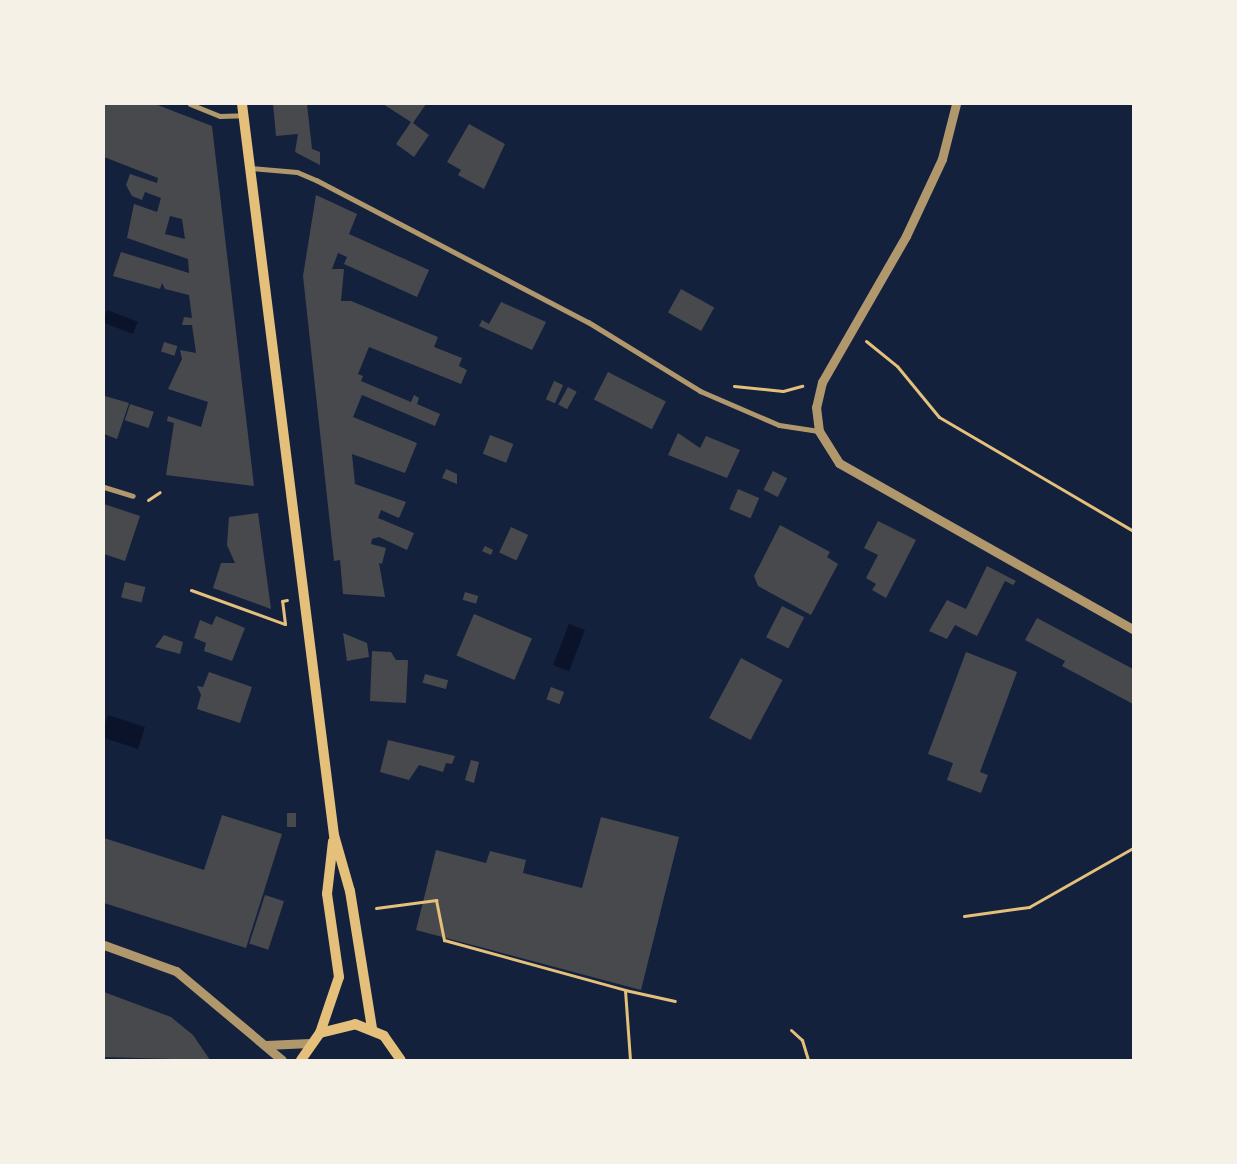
<!DOCTYPE html>
<html>
<head>
<meta charset="utf-8">
<style>
	body { margin:0 }
	#map { position:relative; width:1237px; height:1164px; overflow:hidden; background:#14213d; font-family:"Crimson Pro",serif }
	div>[style] { position:absolute }
	.water>* { inset:0; background:#0b132b; transform-origin:0 0 }
	.building>* { inset:0; background:#48494c; transform-origin:0 0 }
	.path>* { height:3px; margin:-1.5px; padding:0 1.5px; transform-origin:1.5px; border-radius:1.5px; background:#e5c07b }
	.minor>* { height:5px; margin:-2.5px; padding:0 2.5px; transform-origin:2.5px; border-radius:2.5px; background:#b1986c }
	.tertiary>* { height:9px; margin:-4.5px; padding:0 4.5px; transform-origin:4.5px; border-radius:4.5px; background:#b1986c }
	.secondary>* { height:10px; margin:-5px; padding:0 5px; transform-origin:5px; border-radius:5px; background:#e5c07b }
	span { translate:-50% -50%; white-space:nowrap; text-align:center; line-height:1.15; -webkit-text-stroke:4.5px #f6f1e7; paint-order:stroke }
	.frame { position:absolute; inset:0; border:105px solid #f6f1e7; pointer-events:none }
</style>
</head>
<body>
<div id="map">
	<div class="water">
		<div style="left:107px;top:310px;width:33px;height:13px;rotate:21deg"></div>
		<div style="left:569px;top:624px;width:17px;height:44px;rotate:21deg"></div>
		<div style="left:108px;top:715px;width:39px;height:23px;rotate:18deg"></div>
	</div>
	<div class="building">
		<div style="clip-path:polygon(evenodd,104px 104px,155px 104px,212px 126px,254px 486px,166px 475px,174px 423px,167px 421px,168px 416px,201px 427px,208px 402px,168px 389px,182px 359px,180px 350px,196px 353px,192px 325px,182px 325px,184px 317px,192px 318px,189px 295px,165px 289px,162px 283px,160px 289px,113px 276px,121px 252px,189px 273px,188px 259px,127px 238px,134px 204px,157px 212px,161px 198px,145px 192px,142px 200px,132px 196px,126px 185px,130px 174px,157px 183px,158px 178px,104px 157px,104px 104px,170px 216px,182px 219px,185px 239px,165px 234px,170px 216px)"></div>
		<div style="clip-path:polygon(273px 104px,307px 104px,312px 149px,320px 152px,320px 165px,295px 152px,298px 134px,276px 136px)"></div>
		<div style="clip-path:polygon(383px 104px,426px 104px,413px 123px,429px 135px,414px 157px,396px 144px,411px 122px)"></div>
		<div style="clip-path:polygon(469px 124px,505px 144px,484px 189px,458px 175px,461px 170px,447px 162px)"></div>
		<div style="clip-path:polygon(316px 195px,357px 214px,349px 234px,429px 270px,417px 297px,344px 264px,347px 257px,338px 253px,332px 269px,344px 269px,341px 301px,351px 301px,438px 337px,434px 347px,462px 358px,459px 366px,467px 370px,461px 384px,369px 347px,358px 374px,363px 376px,361px 381px,411px 402px,414px 395px,419px 398px,417px 404px,440px 414px,435px 426px,362px 395px,353px 417px,417px 443px,405px 473px,352px 454px,355px 484px,406px 502px,399px 518px,381px 510px,378px 518px,414px 533px,407px 550px,379px 537px,372px 539px,371px 544px,386px 548px,382px 564px,379px 563px,385px 597px,343px 594px,340px 560px,334px 561px,303px 276px)"></div>
		<div style="left:681px;top:289px;width:38px;height:27px;rotate:29deg"></div>
		<div style="clip-path:polygon(501px 302px,546px 322px,532px 350px,479px 326px,482px 320px,489px 324px)"></div>
		<div style="left:164px;top:342px;width:14px;height:10px;rotate:17deg"></div>
		<div style="left:608px;top:372px;width:65px;height:31px;rotate:27deg"></div>
		<div style="left:554px;top:381px;width:10px;height:20px;rotate:24deg"></div>
		<div style="left:568px;top:387px;width:10px;height:20px;rotate:29deg"></div>
		<div style="clip-path:polygon(105px 396px,129px 403px,117px 439px,104px 434px)"></div>
		<div style="left:130px;top:404px;width:25px;height:17px;rotate:18deg"></div>
		<div style="clip-path:polygon(678px 433px,700px 448px,706px 436px,740px 450px,727px 478px,668px 455px)"></div>
		<div style="left:490px;top:435px;width:25px;height:20px;rotate:21deg"></div>
		<div style="clip-path:polygon(446px 469px,457px 474px,457px 484px,442px 478px)"></div>
		<div style="left:773px;top:471px;width:16px;height:21px;rotate:27deg"></div>
		<div style="left:738px;top:489px;width:23px;height:22px;rotate:23deg"></div>
		<div style="clip-path:polygon(104px 504px,140px 516px,125px 561px,104px 554px)"></div>
		<div style="clip-path:polygon(258px 513px,271px 609px,213px 588px,221px 563px,235px 563px,227px 545px,229px 517px)"></div>
		<div style="clip-path:polygon(878px 521px,916px 540px,886px 598px,872px 590px,876px 584px,866px 578px,878px 555px,864px 548px)"></div>
		<div style="clip-path:polygon(780px 525px,830px 552px,827px 557px,838px 564px,811px 615px,758px 586px,754px 576px)"></div>
		<div style="left:511px;top:527px;width:19px;height:28px;rotate:25deg"></div>
		<div style="clip-path:polygon(485px 546px,493px 550px,491px 555px,482px 551px)"></div>
		<div style="clip-path:polygon(987px 566px,1016px 581px,1013px 585px,1005px 581px,977px 636px,955px 625px,947px 639px,929px 631px,947px 600px,966px 609px)"></div>
		<div style="left:125px;top:582px;width:21px;height:16px;rotate:14deg"></div>
		<div style="left:465px;top:592px;width:14px;height:8px;rotate:17deg"></div>
		<div style="left:782px;top:606px;width:25px;height:35px;rotate:27deg"></div>
		<div style="left:474px;top:614px;width:63px;height:45px;rotate:23deg"></div>
		<div style="clip-path:polygon(216px 616px,245px 628px,232px 661px,204px 651px,206px 643px,194px 638px,200px 620px,212px 625px)"></div>
		<div style="clip-path:polygon(1037px 618px,1133px 669px,1133px 704px,1062px 666px,1065px 661px,1025px 640px)"></div>
		<div style="clip-path:polygon(343px 633px,367px 643px,369px 657px,347px 661px)"></div>
		<div style="clip-path:polygon(164px 635px,183px 642px,180px 654px,155px 647px)"></div>
		<div style="clip-path:polygon(372px 651px,391px 652px,396px 660px,408px 660px,406px 703px,370px 701px)"></div>
		<div style="clip-path:polygon(966px 652px,1017px 672px,980px 772px,988px 775px,981px 793px,947px 780px,953px 763px,928px 754px)"></div>
		<div style="left:741px;top:658px;width:47px;height:68px;rotate:28deg"></div>
		<div style="clip-path:polygon(209px 672px,252px 687px,240px 723px,197px 709px,201px 695px,197px 686px,203px 687px)"></div>
		<div style="left:425px;top:674px;width:24px;height:9px;rotate:15deg"></div>
		<div style="left:551px;top:687px;width:14px;height:13px;rotate:21deg"></div>
		<div style="clip-path:polygon(388px 740px,455px 756px,452px 764px,446px 763px,443px 772px,419px 765px,409px 780px,380px 772px)"></div>
		<div style="clip-path:polygon(471px 760px,479px 762px,474px 783px,465px 780px)"></div>
		<div style="left:287px;top:813px;width:9px;height:14px"></div>
		<div style="clip-path:polygon(222px 815px,282px 834px,246px 948px,104px 903px,104px 838px,204px 870px)"></div>
		<div style="clip-path:polygon(601px 817px,679px 837px,641px 990px,416px 930px,436px 850px,486px 863px,490px 851px,526px 860px,523px 873px,582px 888px)"></div>
		<div style="left:265px;top:895px;width:20px;height:51px;rotate:18deg"></div>
		<div style="clip-path:polygon(104px 992px,171px 1017px,193px 1035px,210px 1060px,104px 1057px)"></div>
	</div>
	<div class="path">
		<div style="left:866px;top:341px;width:40px;rotate:39deg"></div>
		<div style="left:897px;top:366px;width:66px;rotate:50.5deg"></div>
		<div style="left:939px;top:417px;width:225px;rotate:30.4deg"></div>
		<div style="left:734px;top:386px;width:49px;rotate:5.8deg"></div>
		<div style="left:783px;top:391px;width:20px;rotate:-15deg"></div>
		<div style="left:148px;top:500px;width:14px;rotate:-34deg"></div>
		<div style="left:191px;top:590px;width:100px;rotate:19.9deg"></div>
		<div style="left:285px;top:624px;width:23px;rotate:-97deg"></div>
		<div style="left:282px;top:601px;width:5px;rotate:-11deg"></div>
		<div style="left:376px;top:908px;width:61px;rotate:-7.6deg"></div>
		<div style="left:436px;top:900px;width:41px;rotate:78.7deg"></div>
		<div style="left:444px;top:940px;width:188px;rotate:15.4deg"></div>
		<div style="left:625px;top:990px;width:70px;rotate:85.9deg"></div>
		<div style="left:964px;top:916px;width:66px;rotate:-7.9deg"></div>
		<div style="left:1029px;top:907px;width:120px;rotate:-29.6deg"></div>
		<div style="left:625px;top:990px;width:51px;rotate:12.4deg"></div>
		<div style="left:791px;top:1030px;width:15px;rotate:42deg"></div>
		<div style="left:802px;top:1040px;width:21px;rotate:73deg"></div>
	</div>
	<div class="minor">
		<div style="left:190px;top:104px;width:32px;rotate:22deg"></div>
		<div style="left:220px;top:116px;width:23px;rotate:-2deg"></div>
		<div style="left:251px;top:168px;width:46px;rotate:5deg"></div>
		<div style="left:297px;top:172px;width:21px;rotate:23deg"></div>
		<div style="left:316px;top:180px;width:307px;rotate:27.6deg"></div>
		<div style="left:588px;top:322px;width:132px;rotate:31.6deg"></div>
		<div style="left:700px;top:391px;width:86px;rotate:23.3deg"></div>
		<div style="left:779px;top:425px;width:40px;rotate:8.5deg"></div>
		<div style="left:104px;top:487px;width:30px;rotate:17deg"></div>
	</div>
	<div class="tertiary">
		<div style="left:956px;top:104px;width:57px;rotate:104.3deg"></div>
		<div style="left:942px;top:159px;width:85px;rotate:115.1deg"></div>
		<div style="left:906px;top:236px;width:168px;rotate:119.9deg"></div>
		<div style="left:822px;top:382px;width:26px;rotate:103deg"></div>
		<div style="left:816px;top:407px;width:24px;rotate:83deg"></div>
		<div style="left:819px;top:431px;width:38px;rotate:58deg"></div>
		<div style="left:839px;top:463px;width:338px;rotate:29.5deg"></div>
		<div style="left:104px;top:945px;width:77px;rotate:19.9deg"></div>
		<div style="left:176px;top:971px;width:138px;rotate:40deg"></div>
		<div style="left:266px;top:1045px;width:44px;rotate:-2.6deg"></div>
	</div>
	<div class="secondary">
		<div style="left:242px;top:104px;width:737px;rotate:82.83deg"></div>
		<div style="left:334px;top:835px;width:58px;rotate:74.1deg"></div>
		<div style="left:350px;top:891px;width:139px;rotate:80.9deg"></div>
		<div style="left:320px;top:1033px;width:59px;rotate:-71.3deg"></div>
		<div style="left:339px;top:977px;width:84px;rotate:-98.2deg"></div>
		<div style="left:327px;top:894px;width:53px;rotate:-83.5deg"></div>
		<div style="left:301px;top:1060px;width:33px;rotate:-55deg"></div>
		<div style="left:320px;top:1033px;width:36px;rotate:-14deg"></div>
		<div style="left:355px;top:1024px;width:31px;rotate:22deg"></div>
		<div style="left:384px;top:1036px;width:29px;rotate:55deg"></div>
	</div>
	<div class="frame"></div>
</div>
</body>
</html>
